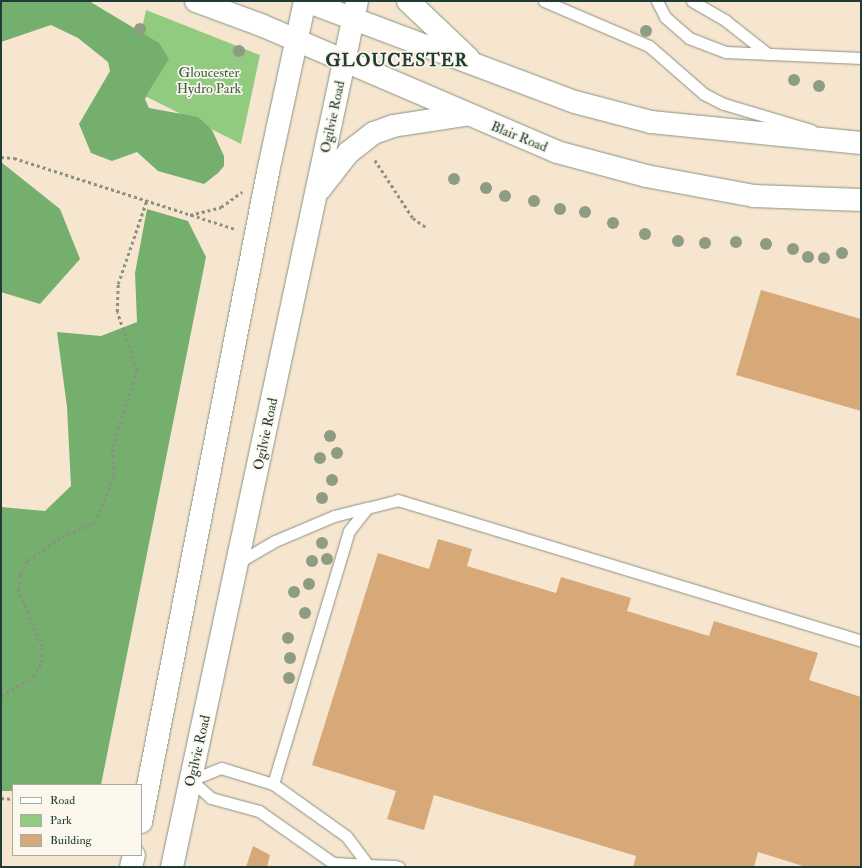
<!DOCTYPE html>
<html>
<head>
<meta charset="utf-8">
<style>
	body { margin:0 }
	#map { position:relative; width:862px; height:868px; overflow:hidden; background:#f6e6cf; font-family:"IM FELL Double Pica",serif }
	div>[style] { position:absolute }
	.green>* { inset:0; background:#90cb7f }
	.forest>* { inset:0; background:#74af6e }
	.building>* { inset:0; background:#d7a978 }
	.path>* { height:2.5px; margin-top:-1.25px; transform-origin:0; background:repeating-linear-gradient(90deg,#8a9282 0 3px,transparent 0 6px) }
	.roads { filter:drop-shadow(0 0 1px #8a9282) drop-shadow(0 0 1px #8a9282) }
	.lane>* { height:11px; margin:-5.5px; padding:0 5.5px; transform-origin:5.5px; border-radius:5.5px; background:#fff }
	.secondary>* { height:22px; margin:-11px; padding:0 11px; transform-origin:11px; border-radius:11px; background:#fff }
	.trees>* { width:12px; height:12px; margin:-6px; border-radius:50%; background:#8f9c84 }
	span { translate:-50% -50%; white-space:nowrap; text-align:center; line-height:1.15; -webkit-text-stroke:3.5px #fbf7ec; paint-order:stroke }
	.park-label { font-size:14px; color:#3b6047 }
	.street-label { font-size:14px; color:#1f3d34 }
	.district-label { font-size:18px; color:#1f3d34; font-weight:700; letter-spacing:1px }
	.frame { position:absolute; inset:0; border:2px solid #1f3d34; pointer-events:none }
	.legend { position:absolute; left:12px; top:784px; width:130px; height:72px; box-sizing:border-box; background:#fbf7ec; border:1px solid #a3ada2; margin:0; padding:5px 7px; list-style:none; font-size:12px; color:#1f3d34 }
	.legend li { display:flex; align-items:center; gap:8px; height:20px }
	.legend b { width:20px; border:1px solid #a3ada2 }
</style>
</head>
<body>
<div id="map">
	<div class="green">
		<div style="clip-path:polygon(146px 10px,260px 55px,241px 144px,129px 88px)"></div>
	</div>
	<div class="forest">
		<div style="clip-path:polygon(1px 1px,89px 1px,159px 43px,169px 59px,149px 91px,145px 99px,149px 108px,198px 117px,212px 130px,224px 156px,224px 166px,218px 173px,204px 184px,158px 171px,137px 152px,112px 161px,91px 153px,79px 124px,110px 71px,108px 62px,78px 38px,51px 25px,1px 42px)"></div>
		<div style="clip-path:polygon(1px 162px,60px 209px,80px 259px,40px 304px,1px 292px)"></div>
		<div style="clip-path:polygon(147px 209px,188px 221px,206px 257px,101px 785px,13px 785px,13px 791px,1px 791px,1px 507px,45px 511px,71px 486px,67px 407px,57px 332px,101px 336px,137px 322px,135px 273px)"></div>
	</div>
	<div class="building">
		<div style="clip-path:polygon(761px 290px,861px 319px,861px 411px,736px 375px)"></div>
		<div style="clip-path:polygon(438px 539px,472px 549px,467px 566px,556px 593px,561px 577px,631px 598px,627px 611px,709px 636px,714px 621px,818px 653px,809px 680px,861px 697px,861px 867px,806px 867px,758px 852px,754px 867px,633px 867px,636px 856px,434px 795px,424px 830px,387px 819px,396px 791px,312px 765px,378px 553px,429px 569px)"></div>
		<div style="clip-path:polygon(253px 846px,270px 855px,267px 867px,246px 867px)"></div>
	</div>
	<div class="path">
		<div style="left:1px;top:157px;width:13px;rotate:4deg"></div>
		<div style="left:14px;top:158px;width:232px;rotate:17.8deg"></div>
		<div style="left:375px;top:160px;width:69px;rotate:56.8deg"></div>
		<div style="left:413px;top:218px;width:16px;rotate:35deg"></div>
		<div style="left:190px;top:215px;width:32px;rotate:-14deg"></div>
		<div style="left:221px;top:207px;width:26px;rotate:-36deg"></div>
		<div style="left:1px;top:696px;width:37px;rotate:-31deg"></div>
		<div style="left:33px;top:677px;width:16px;rotate:-60deg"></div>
		<div style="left:41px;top:663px;width:16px;rotate:-86deg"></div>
		<div style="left:42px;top:647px;width:62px;rotate:-112.8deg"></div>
		<div style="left:18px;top:590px;width:16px;rotate:-83deg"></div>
		<div style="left:20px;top:574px;width:16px;rotate:-60deg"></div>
		<div style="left:28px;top:560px;width:41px;rotate:-34.1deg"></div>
		<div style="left:62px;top:537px;width:35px;rotate:-24deg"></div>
		<div style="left:94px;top:523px;width:51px;rotate:-66.9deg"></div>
		<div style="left:114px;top:476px;width:29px;rotate:-94deg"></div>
		<div style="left:112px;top:447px;width:81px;rotate:-72deg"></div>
		<div style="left:137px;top:370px;width:61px;rotate:-109deg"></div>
		<div style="left:117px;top:312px;width:28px;rotate:-88deg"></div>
		<div style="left:118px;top:284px;width:87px;rotate:-71.1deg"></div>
		<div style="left:1px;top:798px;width:12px;rotate:5deg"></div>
	</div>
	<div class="roads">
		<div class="lane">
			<div style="left:544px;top:1px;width:114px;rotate:23.2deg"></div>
			<div style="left:649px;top:46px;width:73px;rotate:41.1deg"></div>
			<div style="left:704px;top:94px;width:22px;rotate:27deg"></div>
			<div style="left:724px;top:104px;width:91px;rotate:16.6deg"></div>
			<div style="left:657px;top:1px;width:18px;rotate:63deg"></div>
			<div style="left:665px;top:17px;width:32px;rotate:41deg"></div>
			<div style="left:689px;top:38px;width:40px;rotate:21deg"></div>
			<div style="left:726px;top:52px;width:135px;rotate:2.5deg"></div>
			<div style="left:692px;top:1px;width:39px;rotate:30deg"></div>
			<div style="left:726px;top:21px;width:53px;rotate:38.2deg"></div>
			<div style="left:239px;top:562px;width:42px;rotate:-30.3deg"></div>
			<div style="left:275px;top:541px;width:64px;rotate:-23deg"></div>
			<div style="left:334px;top:516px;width:34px;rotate:-14deg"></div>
			<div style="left:273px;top:784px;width:264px;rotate:-73.3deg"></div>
			<div style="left:349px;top:531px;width:29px;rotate:-52deg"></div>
			<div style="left:367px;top:508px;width:32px;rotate:-14deg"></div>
			<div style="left:398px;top:500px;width:484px;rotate:16.9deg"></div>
			<div style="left:368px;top:865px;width:36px;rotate:-127deg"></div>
			<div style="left:346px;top:836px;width:90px;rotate:-144.5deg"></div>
			<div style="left:273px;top:784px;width:54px;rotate:-162.9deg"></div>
			<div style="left:221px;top:768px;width:32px;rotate:158deg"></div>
			<div style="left:191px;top:780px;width:27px;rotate:42deg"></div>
			<div style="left:211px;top:798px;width:50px;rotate:15.2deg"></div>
			<div style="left:259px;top:811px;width:90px;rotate:35.1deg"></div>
			<div style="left:333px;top:863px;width:35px;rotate:3deg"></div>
			<div style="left:368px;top:865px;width:27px;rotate:2deg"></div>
			<div style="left:395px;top:866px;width:4px;rotate:14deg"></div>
		</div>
		<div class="secondary">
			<div style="left:196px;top:1px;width:69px;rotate:20.3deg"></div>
			<div style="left:261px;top:25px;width:322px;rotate:23.2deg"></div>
			<div style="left:557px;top:152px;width:92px;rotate:15.1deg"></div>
			<div style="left:646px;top:176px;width:110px;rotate:10.5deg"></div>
			<div style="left:754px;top:196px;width:107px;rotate:2.1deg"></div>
			<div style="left:306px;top:1px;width:287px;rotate:20.6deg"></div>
			<div style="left:575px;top:102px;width:79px;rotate:14.7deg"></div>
			<div style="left:651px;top:122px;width:211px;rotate:5.7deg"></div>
			<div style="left:408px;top:1px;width:83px;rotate:43.5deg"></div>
			<div style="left:320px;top:189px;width:46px;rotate:-52.1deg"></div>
			<div style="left:348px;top:153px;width:33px;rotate:-38deg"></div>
			<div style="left:374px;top:133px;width:20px;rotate:-20deg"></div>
			<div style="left:393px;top:126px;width:73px;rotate:-8.7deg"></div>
			<div style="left:141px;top:822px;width:662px;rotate:-78.94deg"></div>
			<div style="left:268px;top:172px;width:175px;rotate:-77.8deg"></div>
			<div style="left:131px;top:867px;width:12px;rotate:-76deg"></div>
			<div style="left:172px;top:867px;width:886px;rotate:-77.94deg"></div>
		</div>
	</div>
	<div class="trees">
		<div style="left:140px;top:29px"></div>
		<div style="left:646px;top:31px"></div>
		<div style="left:239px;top:51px"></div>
		<div style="left:794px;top:80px"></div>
		<div style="left:819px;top:86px"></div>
		<div style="left:454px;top:179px"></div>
		<div style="left:486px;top:188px"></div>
		<div style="left:505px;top:196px"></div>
		<div style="left:534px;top:201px"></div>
		<div style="left:560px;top:209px"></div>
		<div style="left:585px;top:212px"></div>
		<div style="left:613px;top:223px"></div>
		<div style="left:645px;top:234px"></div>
		<div style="left:678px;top:241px"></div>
		<div style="left:736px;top:242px"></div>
		<div style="left:705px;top:243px"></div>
		<div style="left:766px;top:244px"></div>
		<div style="left:793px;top:249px"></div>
		<div style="left:842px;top:253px"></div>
		<div style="left:808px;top:257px"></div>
		<div style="left:824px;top:258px"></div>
		<div style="left:330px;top:436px"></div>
		<div style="left:337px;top:453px"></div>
		<div style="left:320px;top:458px"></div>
		<div style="left:332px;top:480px"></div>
		<div style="left:322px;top:498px"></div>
		<div style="left:322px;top:543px"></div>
		<div style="left:327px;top:559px"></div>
		<div style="left:312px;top:561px"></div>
		<div style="left:309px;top:584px"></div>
		<div style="left:294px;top:592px"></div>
		<div style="left:305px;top:613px"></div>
		<div style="left:288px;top:638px"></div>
		<div style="left:290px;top:658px"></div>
		<div style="left:289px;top:678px"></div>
	</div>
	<div class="park-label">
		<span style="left:209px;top:81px">Gloucester<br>Hydro Park</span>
	</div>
	<div class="street-label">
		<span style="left:333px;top:117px;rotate:-78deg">Ogilvie Road</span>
		<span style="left:519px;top:137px;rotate:22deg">Blair Road</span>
		<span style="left:266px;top:434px;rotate:-78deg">Ogilvie Road</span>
		<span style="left:198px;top:751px;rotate:-77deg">Ogilvie Road</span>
	</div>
	<div class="district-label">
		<span style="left:397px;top:61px">GLOUCESTER</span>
	</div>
	<div class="frame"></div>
	<ul class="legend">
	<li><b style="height:5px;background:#fff"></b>Road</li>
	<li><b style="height:11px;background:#90cb7f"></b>Park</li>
	<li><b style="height:11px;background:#d7a978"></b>Building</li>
	</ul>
</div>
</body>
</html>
